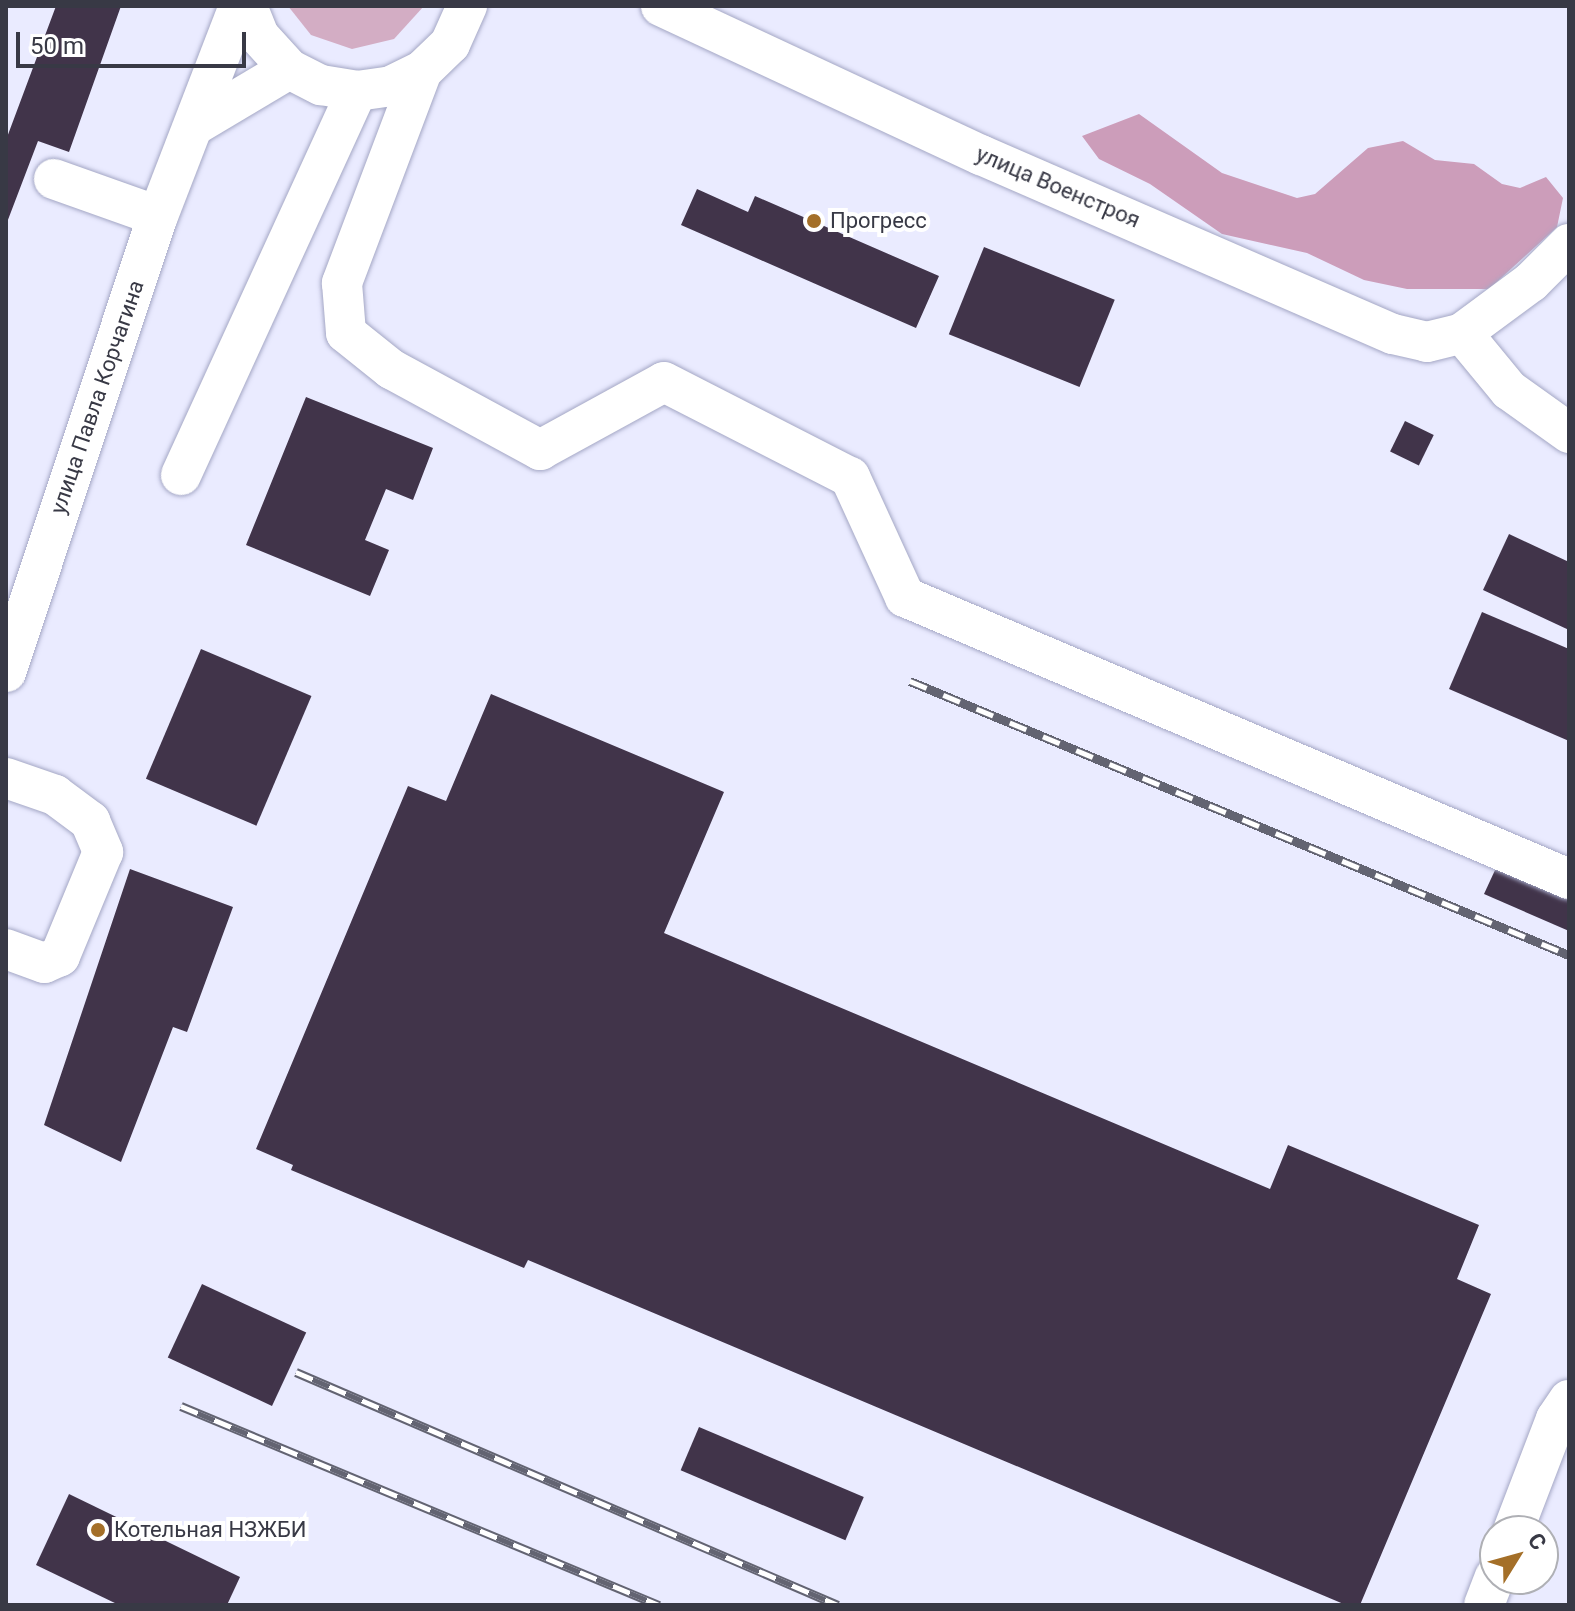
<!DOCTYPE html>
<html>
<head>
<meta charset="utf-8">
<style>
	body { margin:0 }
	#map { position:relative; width:1575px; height:1611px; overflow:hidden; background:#eaebff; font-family:Roboto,sans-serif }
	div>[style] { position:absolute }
	.green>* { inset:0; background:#d3adc4 }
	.forest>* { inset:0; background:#cc9dba }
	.building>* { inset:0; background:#41344a; transform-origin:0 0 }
	.roads { filter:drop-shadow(0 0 2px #a4a7c5) drop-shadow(0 0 2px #a4a7c5) }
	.minor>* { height:40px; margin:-20px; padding:0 20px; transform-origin:20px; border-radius:20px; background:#fff }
	.rail>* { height:9px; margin-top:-4.5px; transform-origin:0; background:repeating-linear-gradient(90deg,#fff 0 18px,#636472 0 36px); box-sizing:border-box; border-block:2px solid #636472 }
	.dots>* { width:22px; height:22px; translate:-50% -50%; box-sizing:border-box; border:4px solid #fff; border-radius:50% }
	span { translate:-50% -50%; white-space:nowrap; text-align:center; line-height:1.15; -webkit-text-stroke:8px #fff; paint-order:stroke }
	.street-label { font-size:22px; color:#383945 }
	.poi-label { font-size:22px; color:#383945 }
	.left { translate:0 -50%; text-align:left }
	.frame { position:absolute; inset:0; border:8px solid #383945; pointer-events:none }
	.north { position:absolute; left:1479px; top:1515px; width:80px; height:80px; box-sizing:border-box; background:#fff; border:2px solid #afb0b5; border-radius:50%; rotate:53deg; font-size:22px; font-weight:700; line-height:32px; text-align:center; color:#383945 }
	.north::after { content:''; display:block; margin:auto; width:28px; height:36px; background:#a46f28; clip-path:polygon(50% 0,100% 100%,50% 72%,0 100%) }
	.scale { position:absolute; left:16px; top:32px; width:230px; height:36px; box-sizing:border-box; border:4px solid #383945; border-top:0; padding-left:10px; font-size:24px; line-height:28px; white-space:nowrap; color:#383945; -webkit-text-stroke:6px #fff; paint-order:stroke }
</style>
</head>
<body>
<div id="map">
	<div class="green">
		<div style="clip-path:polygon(288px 6px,424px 6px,394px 39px,352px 49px,311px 35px)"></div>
	</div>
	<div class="forest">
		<div style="clip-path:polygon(1139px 114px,1222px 173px,1297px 198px,1315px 194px,1368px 148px,1403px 141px,1435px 160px,1474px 164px,1502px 184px,1520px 188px,1546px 177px,1563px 198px,1557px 227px,1489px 289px,1407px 289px,1364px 280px,1307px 253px,1222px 234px,1150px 184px,1099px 159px,1082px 136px)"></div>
	</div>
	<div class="building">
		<div style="clip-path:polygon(56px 6px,121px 6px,69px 152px,38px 141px,6px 225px,6px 140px)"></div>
		<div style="clip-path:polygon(697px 189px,748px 212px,755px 196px,939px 276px,916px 328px,681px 225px)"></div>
		<div style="left:984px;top:247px;width:141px;height:94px;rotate:22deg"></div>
		<div style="clip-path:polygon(306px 397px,433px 448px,413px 500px,386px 489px,365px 540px,389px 550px,370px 596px,246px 545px)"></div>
		<div style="left:1405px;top:421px;width:32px;height:34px;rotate:26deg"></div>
		<div style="clip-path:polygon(1509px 534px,1569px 562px,1569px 630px,1483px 590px)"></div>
		<div style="clip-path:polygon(1482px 612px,1569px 649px,1569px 741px,1449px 689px)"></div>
		<div style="left:201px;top:649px;width:120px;height:141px;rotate:23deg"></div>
		<div style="clip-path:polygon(491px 694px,724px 792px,664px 933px,1270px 1189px,1288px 1145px,1479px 1225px,1457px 1279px,1491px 1294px,1360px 1605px,1346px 1605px,528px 1260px,524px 1268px,291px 1170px,293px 1165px,256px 1149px,408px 786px,446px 801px)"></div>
		<div style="clip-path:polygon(1496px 868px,1569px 900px,1569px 931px,1484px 894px)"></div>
		<div style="clip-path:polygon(130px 869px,233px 907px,187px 1032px,173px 1027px,121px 1162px,44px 1125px)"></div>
		<div style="left:202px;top:1284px;width:115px;height:81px;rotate:25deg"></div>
		<div style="left:699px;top:1427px;width:179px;height:47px;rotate:23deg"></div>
		<div style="clip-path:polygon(69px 1494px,240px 1577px,227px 1605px,119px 1605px,36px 1565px)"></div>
	</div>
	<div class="roads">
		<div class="minor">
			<div style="left:247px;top:6px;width:32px;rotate:68deg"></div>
			<div style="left:259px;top:36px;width:45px;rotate:47.7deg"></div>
			<div style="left:289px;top:69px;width:36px;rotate:27deg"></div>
			<div style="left:321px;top:85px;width:36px;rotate:9deg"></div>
			<div style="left:357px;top:91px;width:34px;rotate:-8deg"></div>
			<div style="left:391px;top:86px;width:34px;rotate:-26deg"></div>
			<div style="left:422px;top:71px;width:39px;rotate:-44deg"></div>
			<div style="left:450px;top:44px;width:42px;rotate:-65.9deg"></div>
			<div style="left:661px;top:6px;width:353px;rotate:25deg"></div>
			<div style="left:981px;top:155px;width:449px;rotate:23.5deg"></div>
			<div style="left:1393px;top:334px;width:35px;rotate:13deg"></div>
			<div style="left:1427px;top:342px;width:36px;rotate:-14deg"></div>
			<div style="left:1462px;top:333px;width:86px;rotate:-36.5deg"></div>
			<div style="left:1531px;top:282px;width:54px;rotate:-45deg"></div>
			<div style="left:422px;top:71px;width:227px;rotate:110.7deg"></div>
			<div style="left:342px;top:283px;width:50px;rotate:85.4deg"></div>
			<div style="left:346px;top:333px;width:58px;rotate:38.7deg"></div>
			<div style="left:391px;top:369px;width:170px;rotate:28.5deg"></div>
			<div style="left:540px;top:450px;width:141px;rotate:-28.7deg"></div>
			<div style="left:664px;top:382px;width:209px;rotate:27.1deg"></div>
			<div style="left:850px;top:477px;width:132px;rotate:65.4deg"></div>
			<div style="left:905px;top:597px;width:721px;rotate:23.01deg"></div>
			<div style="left:195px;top:125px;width:109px;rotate:-30.8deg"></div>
			<div style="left:54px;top:179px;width:110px;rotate:19.6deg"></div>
			<div style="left:1462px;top:333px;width:74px;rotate:50.5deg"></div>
			<div style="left:1509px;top:390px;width:74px;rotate:35.6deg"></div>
			<div style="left:181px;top:475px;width:422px;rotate:-65.4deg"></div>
			<div style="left:6px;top:672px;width:481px;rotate:-71.6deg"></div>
			<div style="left:158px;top:216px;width:225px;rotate:-68.9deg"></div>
			<div style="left:6px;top:778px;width:52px;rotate:19.1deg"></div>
			<div style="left:55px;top:795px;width:44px;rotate:36.6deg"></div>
			<div style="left:90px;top:821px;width:34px;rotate:67deg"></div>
			<div style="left:103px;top:852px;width:113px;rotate:112.5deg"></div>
			<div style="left:60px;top:956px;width:17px;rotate:156deg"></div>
			<div style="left:44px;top:963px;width:40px;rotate:-159.8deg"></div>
			<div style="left:1513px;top:1531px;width:120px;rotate:-69deg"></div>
			<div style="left:1556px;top:1419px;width:23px;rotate:-56deg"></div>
			<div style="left:1484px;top:1605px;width:30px;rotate:-69deg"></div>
		</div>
	</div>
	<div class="rail">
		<div style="left:910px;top:681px;width:714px;rotate:22.58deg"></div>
		<div style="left:296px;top:1372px;width:590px;rotate:23.26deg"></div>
		<div style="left:181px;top:1406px;width:518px;rotate:22.6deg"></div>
	</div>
	<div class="dots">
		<div style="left:814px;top:221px;background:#a46f28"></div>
		<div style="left:98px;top:1530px;background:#a46f28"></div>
	</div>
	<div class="street-label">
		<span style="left:1058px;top:187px;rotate:23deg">улица Военстроя</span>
		<span style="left:97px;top:397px;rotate:-71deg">улица Павла Корчагина</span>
	</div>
	<div class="poi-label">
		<span class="left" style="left:830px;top:221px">Прогресс</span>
		<span class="left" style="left:114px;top:1530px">Котельная НЗЖБИ</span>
	</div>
	<div class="frame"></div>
	<div class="north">С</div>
	<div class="scale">50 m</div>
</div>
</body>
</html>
